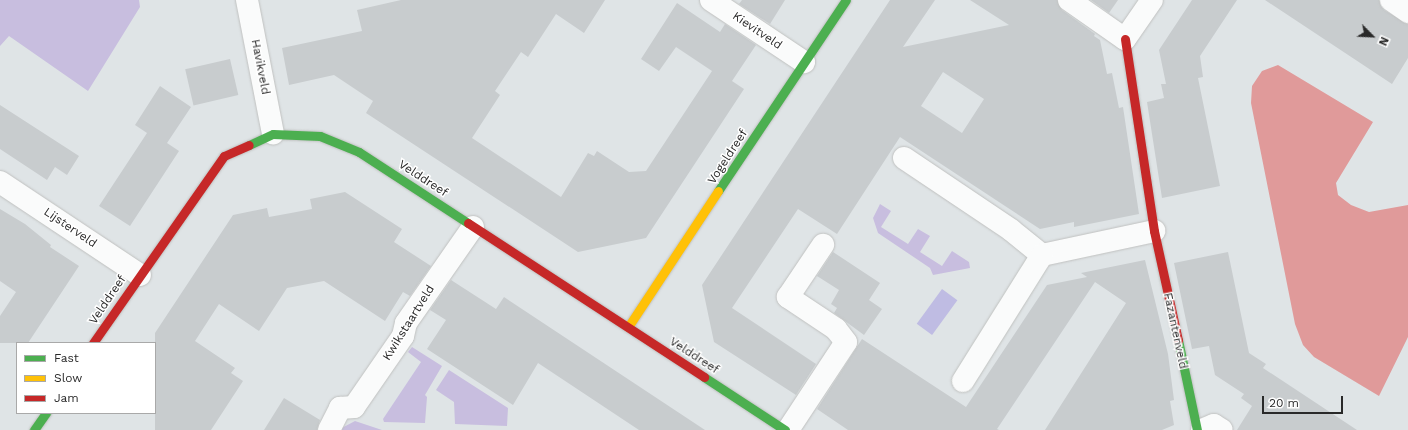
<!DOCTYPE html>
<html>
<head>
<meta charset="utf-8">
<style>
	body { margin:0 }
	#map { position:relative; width:1408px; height:430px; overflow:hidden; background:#dfe4e6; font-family:"Work Sans",sans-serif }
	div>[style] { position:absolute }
	.green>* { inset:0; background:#c8bedf }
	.pitch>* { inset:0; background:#bfbce3; transform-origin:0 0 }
	.water>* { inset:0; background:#e09a9a }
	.building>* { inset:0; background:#c8ccce; transform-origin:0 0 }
	.roads { filter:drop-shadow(0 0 1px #c0c1c0) drop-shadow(0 0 1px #c0c1c0) }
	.street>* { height:22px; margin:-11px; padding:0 11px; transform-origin:11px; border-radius:11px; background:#fafbfb }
	.fast>* { height:9px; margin:-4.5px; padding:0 4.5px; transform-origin:4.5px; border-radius:4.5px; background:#4caf50 }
	.slow>* { height:9px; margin:-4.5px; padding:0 4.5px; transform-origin:4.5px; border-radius:4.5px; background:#ffc107 }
	.jam>* { height:9px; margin:-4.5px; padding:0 4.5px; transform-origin:4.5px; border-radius:4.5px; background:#c62828 }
	span { translate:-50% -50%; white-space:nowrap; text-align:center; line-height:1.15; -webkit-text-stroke:3px #fff; paint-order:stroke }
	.street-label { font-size:12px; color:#292929 }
	.legend { position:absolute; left:16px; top:342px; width:140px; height:72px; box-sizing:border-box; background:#fff; border:1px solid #a9a9a9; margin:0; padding:5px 7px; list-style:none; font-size:12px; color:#292929 }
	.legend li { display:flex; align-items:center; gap:8px; height:20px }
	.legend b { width:20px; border:1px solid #a9a9a9 }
	.north { position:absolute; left:1352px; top:16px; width:40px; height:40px; -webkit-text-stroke:3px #fff; paint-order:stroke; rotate:114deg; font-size:11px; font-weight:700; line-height:16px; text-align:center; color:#292929 }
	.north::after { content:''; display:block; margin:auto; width:14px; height:18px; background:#292929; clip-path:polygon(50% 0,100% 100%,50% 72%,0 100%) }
	.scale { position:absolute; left:1262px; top:396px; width:81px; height:18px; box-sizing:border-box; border:2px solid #292929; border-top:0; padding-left:5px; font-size:12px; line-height:14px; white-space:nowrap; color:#292929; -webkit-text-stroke:3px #fff; paint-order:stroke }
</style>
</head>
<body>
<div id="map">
	<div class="green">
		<div style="clip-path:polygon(0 0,139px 0,140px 7px,88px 91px,9px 36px,0 46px)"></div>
		<div style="clip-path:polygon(880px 204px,891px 211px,881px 227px,908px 244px,918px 229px,930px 236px,920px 252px,942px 266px,952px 251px,969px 262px,970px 268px,933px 275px,930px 268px,878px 233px,873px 218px)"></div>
		<div style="clip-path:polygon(412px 347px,442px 366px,425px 395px,427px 397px,425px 423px,384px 422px,383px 419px,421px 362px,408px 352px)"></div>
		<div style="clip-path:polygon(449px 370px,508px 408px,507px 426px,455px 424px,454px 402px,436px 390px)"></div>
		<div style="clip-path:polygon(355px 421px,382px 430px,338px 430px)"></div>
	</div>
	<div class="pitch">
		<div style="left:942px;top:289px;width:19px;height:43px;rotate:36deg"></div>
	</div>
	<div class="water">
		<div style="clip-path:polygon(1278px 65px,1373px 122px,1336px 183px,1338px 195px,1351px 205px,1369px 212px,1408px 205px,1408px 337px,1379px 396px,1314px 357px,1303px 345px,1295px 324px,1251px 103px,1252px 86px,1262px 71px)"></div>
	</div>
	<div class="building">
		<div style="clip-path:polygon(401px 0,605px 0,584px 33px,556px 14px,528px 57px,521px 52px,495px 91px,500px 95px,472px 138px,561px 197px,588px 153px,594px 156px,597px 151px,629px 172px,646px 171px,712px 71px,676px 47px,659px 71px,641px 59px,677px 3px,720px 32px,725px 24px,756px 45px,732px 81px,744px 89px,646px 238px,578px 252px,366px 113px,373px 101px,334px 75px,289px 85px,282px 48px,362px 31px,357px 10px)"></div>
		<div style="clip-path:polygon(742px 0,785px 0,770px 24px,739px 4px)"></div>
		<div style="clip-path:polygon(evenodd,890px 0,935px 0,903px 47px,1009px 25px,970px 0,1057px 0,1062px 10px,1095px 34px,1094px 36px,1100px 40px,1107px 74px,1112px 73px,1119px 108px,1123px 107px,1139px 214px,1074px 227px,1074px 222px,1040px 229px,900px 137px,837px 234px,798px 209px,732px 308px,816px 364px,796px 395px,714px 342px,702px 285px,890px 0,943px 72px,984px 99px,962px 133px,921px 106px,943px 72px)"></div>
		<div style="clip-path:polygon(1091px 0,1118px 0,1109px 13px)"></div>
		<div style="clip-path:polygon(1192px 0,1237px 0,1200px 56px,1203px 77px,1198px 78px,1220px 186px,1162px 198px,1147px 102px,1164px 98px,1161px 84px,1166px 84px,1159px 50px)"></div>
		<div style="clip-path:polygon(1265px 0,1379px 0,1384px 10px,1408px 24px,1408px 58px,1392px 84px)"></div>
		<div style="left:230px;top:59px;width:37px;height:46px;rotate:77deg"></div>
		<div style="clip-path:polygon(160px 86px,191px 107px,167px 143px,179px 151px,130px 226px,99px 206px,147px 133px,135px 125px)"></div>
		<div style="clip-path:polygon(0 105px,79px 156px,67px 175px,55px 167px,47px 180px,0 149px)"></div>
		<div style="clip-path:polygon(345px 192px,402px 229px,394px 242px,431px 266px,410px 296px,403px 292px,385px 321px,324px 281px,287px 288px,259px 331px,219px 304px,195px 341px,235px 368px,231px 373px,243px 381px,211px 430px,155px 430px,155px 333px,233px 215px,267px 208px,269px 217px,291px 213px,312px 209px,310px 199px)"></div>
		<div style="clip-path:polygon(0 209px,25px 224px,51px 245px,50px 247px,79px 266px,28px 343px,0 343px,0 316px,16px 292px,0 281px)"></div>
		<div style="clip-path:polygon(833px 252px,880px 283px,869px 300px,882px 309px,864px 335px,834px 313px,837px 308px,831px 304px,839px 290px,817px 276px)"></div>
		<div style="clip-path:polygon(1228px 252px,1249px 353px,1266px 364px,1263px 368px,1357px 430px,1237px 430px,1252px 406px,1241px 398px,1244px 394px,1215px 375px,1209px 346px,1192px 349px,1174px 263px)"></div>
		<div style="clip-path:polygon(1145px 260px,1168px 354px,1174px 400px,1170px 401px,1174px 425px,1162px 430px,1045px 430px,1126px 303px,1095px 282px,997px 429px,999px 430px,848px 430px,817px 409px,862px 339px,966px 407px,1047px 285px,1087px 277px,1081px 273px)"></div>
		<div style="clip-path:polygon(451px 280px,496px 309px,504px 297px,705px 430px,639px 430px,538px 363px,513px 405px,427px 349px,446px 320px,430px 310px)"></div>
		<div style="clip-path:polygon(284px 398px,320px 420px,317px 430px,264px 430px)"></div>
	</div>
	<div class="roads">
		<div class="street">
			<div style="left:247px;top:0;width:136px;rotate:79deg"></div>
			<div style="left:711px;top:0;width:112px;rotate:33.7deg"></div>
			<div style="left:1069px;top:0;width:68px;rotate:34.9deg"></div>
			<div style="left:1125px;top:39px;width:47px;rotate:-55.3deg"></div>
			<div style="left:1391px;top:0;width:21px;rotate:35deg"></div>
			<div style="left:904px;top:158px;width:129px;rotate:33.9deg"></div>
			<div style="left:1011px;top:230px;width:40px;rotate:39deg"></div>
			<div style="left:1042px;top:255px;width:115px;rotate:-12.1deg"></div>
			<div style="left:0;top:182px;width:168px;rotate:33.6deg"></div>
			<div style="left:963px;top:381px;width:149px;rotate:-57.9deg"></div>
			<div style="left:329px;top:430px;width:25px;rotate:-63deg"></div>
			<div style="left:340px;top:408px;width:14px;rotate:-4deg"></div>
			<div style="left:354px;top:407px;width:86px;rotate:-55.4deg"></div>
			<div style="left:403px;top:336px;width:13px;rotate:-77deg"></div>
			<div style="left:406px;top:323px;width:117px;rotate:-55.1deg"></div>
			<div style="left:788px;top:430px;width:105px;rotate:-56.6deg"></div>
			<div style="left:846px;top:342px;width:16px;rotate:-128deg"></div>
			<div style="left:836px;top:329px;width:58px;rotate:-146.3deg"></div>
			<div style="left:788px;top:297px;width:63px;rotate:-56.1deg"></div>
			<div style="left:1202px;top:430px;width:13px;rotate:-23deg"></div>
			<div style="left:1214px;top:425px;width:9px;rotate:32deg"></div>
		</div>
		<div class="fast">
			<div style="left:249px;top:145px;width:26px;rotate:-25deg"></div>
			<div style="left:273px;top:134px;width:47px;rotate:2.4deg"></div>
			<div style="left:320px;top:136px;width:42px;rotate:22.3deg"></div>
			<div style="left:359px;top:152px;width:130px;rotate:33.1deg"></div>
			<div style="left:718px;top:191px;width:230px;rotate:-56.2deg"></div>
			<div style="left:1178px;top:340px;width:92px;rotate:78.1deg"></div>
			<div style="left:704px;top:377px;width:97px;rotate:33.2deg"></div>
			<div style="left:34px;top:430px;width:21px;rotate:-55deg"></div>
		</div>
		<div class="slow">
			<div style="left:628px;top:327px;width:163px;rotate:-56.5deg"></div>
		</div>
		<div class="jam">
			<div style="left:1125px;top:39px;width:194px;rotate:81.4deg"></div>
			<div style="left:1154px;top:231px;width:112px;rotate:77.6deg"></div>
			<div style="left:468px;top:223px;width:282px;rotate:33.1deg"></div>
			<div style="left:93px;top:343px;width:228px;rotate:-55deg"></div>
			<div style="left:224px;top:156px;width:27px;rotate:-24deg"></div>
		</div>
	</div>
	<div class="street-label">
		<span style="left:757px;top:31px;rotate:34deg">Kievitveld</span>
		<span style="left:260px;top:67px;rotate:79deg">Havikveld</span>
		<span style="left:728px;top:157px;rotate:-57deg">Vogeldreef</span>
		<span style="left:423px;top:179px;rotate:33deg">Velddreef</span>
		<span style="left:70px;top:228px;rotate:34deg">Lijsterveld</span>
		<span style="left:108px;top:300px;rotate:-56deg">Velddreef</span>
		<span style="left:409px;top:323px;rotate:-58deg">Kwikstaartveld</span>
		<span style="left:1175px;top:331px;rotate:78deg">Fazantenveld</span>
		<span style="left:694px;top:356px;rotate:33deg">Velddreef</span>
	</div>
	<ul class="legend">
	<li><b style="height:5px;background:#4caf50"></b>Fast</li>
	<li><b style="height:5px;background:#ffc107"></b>Slow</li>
	<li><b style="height:5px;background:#c62828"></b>Jam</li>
	</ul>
	<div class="north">N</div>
	<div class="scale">20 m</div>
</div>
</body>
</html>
